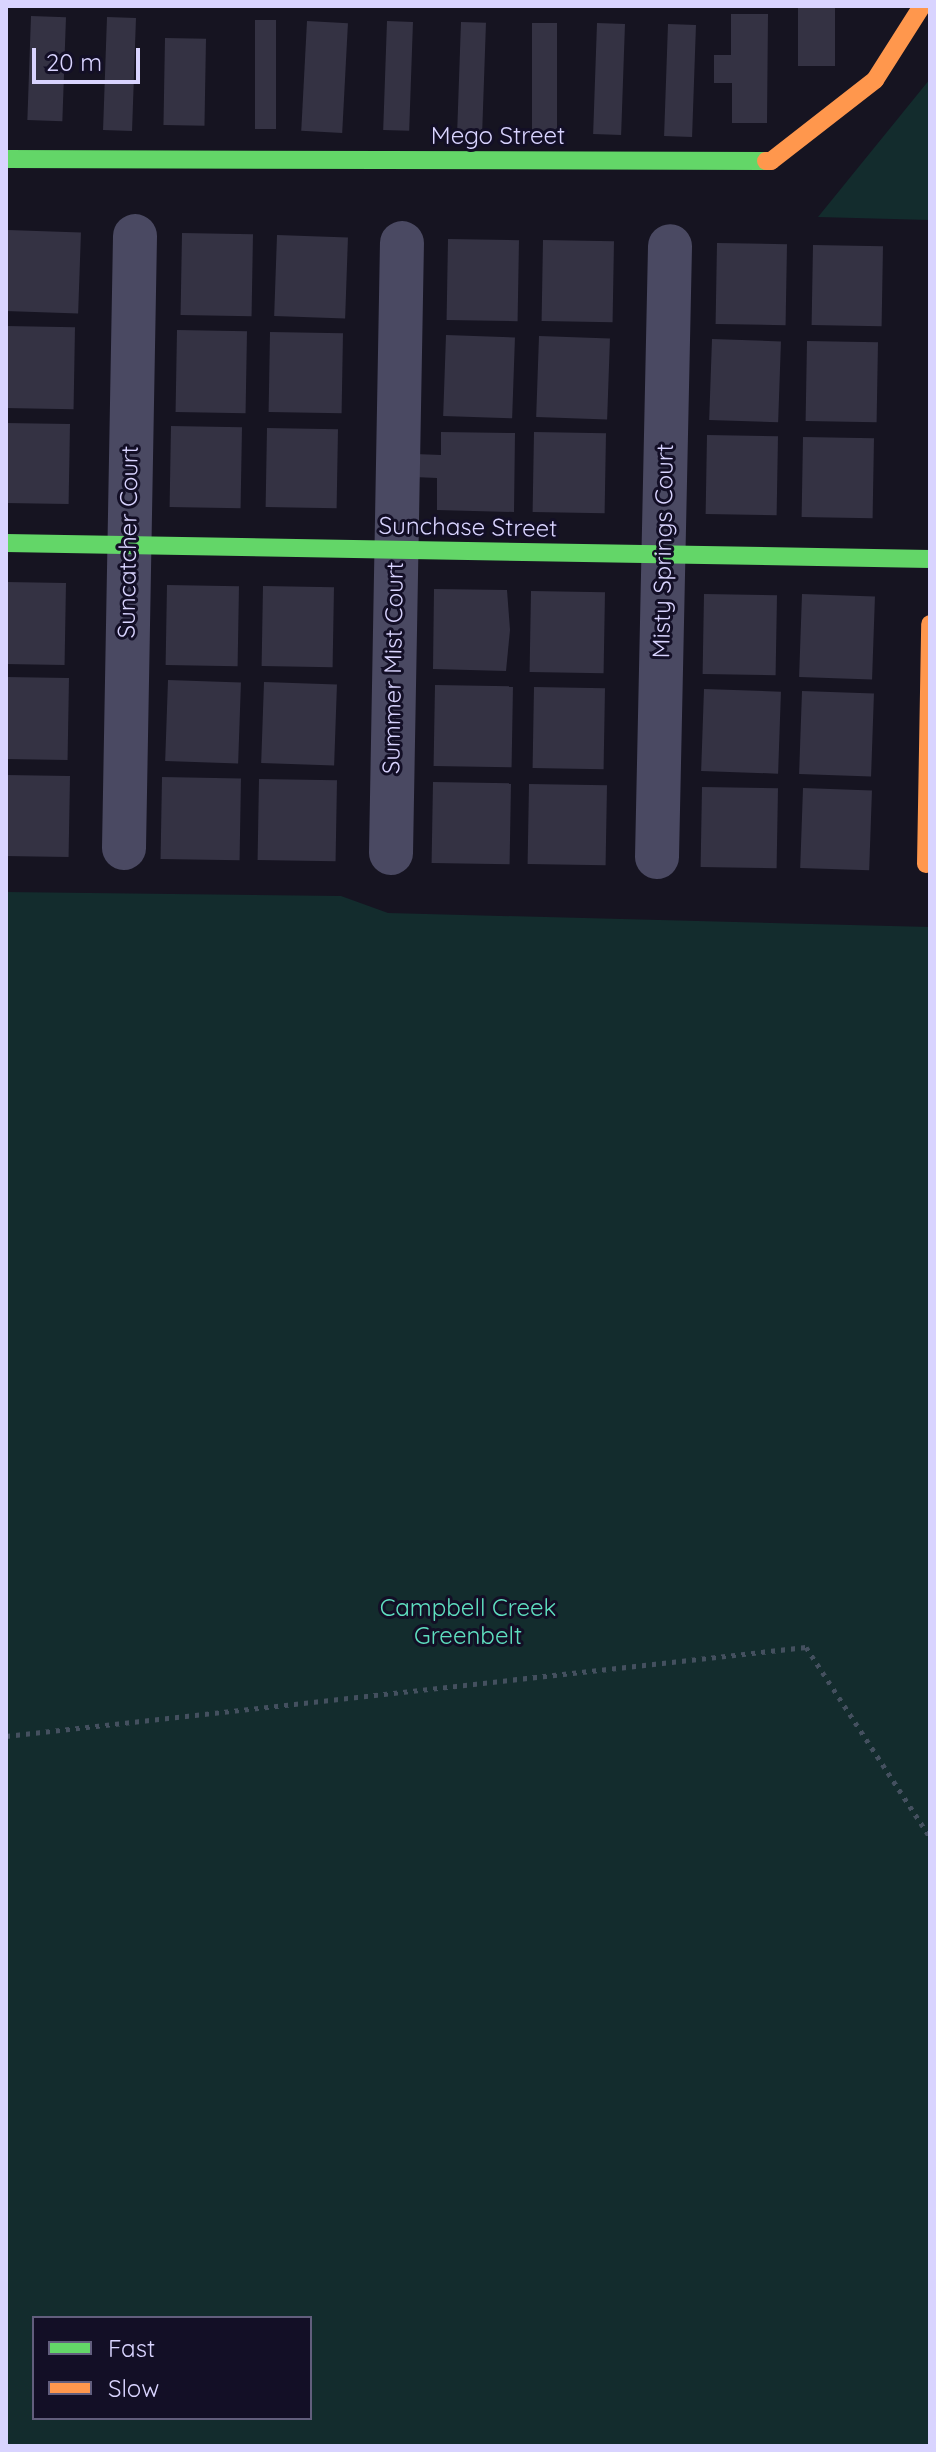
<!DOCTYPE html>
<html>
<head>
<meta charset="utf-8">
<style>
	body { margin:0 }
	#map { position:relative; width:936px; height:2452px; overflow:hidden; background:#161421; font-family:Quicksand,sans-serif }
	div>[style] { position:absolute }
	.green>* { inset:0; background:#132c2d }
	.building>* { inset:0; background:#343243; transform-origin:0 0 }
	.path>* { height:5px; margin-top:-2.5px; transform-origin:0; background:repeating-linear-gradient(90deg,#44505f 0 4px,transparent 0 10px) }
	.street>* { height:44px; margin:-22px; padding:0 22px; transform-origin:22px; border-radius:22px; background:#4a4962 }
	.fast>* { height:18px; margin:-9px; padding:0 9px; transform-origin:9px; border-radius:9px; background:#63d668 }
	.slow>* { height:18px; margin:-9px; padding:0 9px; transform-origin:9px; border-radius:9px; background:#ff974d }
	span { translate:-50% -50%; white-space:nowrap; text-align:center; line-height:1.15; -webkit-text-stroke:6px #130f26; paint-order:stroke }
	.street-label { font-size:24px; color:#d9d4ff }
	.park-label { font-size:24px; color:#5fe0c0 }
	.frame { position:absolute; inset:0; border:8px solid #d9d4ff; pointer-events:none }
	.legend { position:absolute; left:32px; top:2316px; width:280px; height:104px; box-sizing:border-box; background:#130f26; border:2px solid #625e7d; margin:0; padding:10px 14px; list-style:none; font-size:24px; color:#d9d4ff }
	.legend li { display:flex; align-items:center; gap:16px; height:40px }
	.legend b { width:40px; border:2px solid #625e7d }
	.scale { position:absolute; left:32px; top:48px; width:108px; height:36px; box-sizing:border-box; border:4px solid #d9d4ff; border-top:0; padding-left:10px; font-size:24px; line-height:28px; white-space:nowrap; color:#d9d4ff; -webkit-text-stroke:6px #130f26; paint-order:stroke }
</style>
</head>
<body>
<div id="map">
	<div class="green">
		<div style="clip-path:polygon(930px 79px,930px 220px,818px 217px)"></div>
		<div style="clip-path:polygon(evenodd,6px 892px,341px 896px,388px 913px,930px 927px,930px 2446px,6px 2446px,6px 892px,310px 2318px,310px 2418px,34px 2418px,34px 2318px,310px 2318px)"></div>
	</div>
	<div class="building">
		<div style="left:798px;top:6px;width:37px;height:60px"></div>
		<div style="clip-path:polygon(731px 14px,768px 14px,767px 123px,732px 123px,732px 83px,714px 83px,714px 55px,731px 55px)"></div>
		<div style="left:31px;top:16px;width:35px;height:104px;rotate:2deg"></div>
		<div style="left:107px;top:17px;width:29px;height:113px;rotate:2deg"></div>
		<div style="left:255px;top:20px;width:21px;height:109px"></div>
		<div style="left:307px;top:21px;width:41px;height:110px;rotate:3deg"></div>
		<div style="left:387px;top:21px;width:26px;height:109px;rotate:2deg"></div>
		<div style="left:461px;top:22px;width:25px;height:110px;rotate:2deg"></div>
		<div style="left:532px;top:23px;width:25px;height:108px"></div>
		<div style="left:597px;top:23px;width:28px;height:111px;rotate:2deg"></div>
		<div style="left:668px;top:24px;width:28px;height:112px;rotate:2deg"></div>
		<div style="left:165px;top:38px;width:41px;height:87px;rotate:1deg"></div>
		<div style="left:8px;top:230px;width:73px;height:81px;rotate:2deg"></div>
		<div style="left:182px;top:233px;width:71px;height:82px;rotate:1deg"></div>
		<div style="left:277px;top:235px;width:71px;height:81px;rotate:2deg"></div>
		<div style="left:448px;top:239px;width:71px;height:81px;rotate:1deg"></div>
		<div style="left:543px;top:240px;width:71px;height:81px;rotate:1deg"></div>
		<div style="left:717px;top:243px;width:70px;height:81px;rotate:1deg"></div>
		<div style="left:813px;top:245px;width:70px;height:80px;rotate:1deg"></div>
		<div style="left:6px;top:326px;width:69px;height:82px;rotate:1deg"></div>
		<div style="left:177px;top:330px;width:70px;height:82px;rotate:1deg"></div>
		<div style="left:270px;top:332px;width:73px;height:80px;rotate:1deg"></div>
		<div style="left:446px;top:335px;width:69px;height:81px;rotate:2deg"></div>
		<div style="left:539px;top:336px;width:71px;height:81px;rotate:2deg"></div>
		<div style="left:712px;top:339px;width:69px;height:81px;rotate:2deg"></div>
		<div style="left:807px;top:341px;width:71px;height:80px;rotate:1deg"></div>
		<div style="left:6px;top:423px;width:64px;height:80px;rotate:1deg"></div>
		<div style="left:171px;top:426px;width:71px;height:81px;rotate:1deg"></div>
		<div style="left:267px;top:428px;width:71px;height:79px;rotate:1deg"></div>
		<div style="clip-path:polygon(441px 432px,515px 433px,514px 512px,437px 510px,437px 478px,414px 477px,415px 454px,441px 455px)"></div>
		<div style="left:534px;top:432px;width:72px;height:80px;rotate:1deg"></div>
		<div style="left:707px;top:435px;width:71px;height:79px;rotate:1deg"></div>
		<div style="left:803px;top:437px;width:71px;height:80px;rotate:1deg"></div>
		<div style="left:6px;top:582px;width:60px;height:82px;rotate:1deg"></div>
		<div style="left:167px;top:585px;width:72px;height:80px;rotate:1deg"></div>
		<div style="left:263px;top:586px;width:71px;height:80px;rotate:1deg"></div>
		<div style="clip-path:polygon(434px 589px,507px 590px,510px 630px,506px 671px,433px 669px)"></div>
		<div style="left:531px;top:591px;width:74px;height:81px;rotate:1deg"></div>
		<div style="left:704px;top:594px;width:73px;height:80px;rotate:1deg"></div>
		<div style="left:802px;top:594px;width:73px;height:83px;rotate:2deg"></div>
		<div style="left:6px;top:677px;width:63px;height:82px;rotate:1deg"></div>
		<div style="left:168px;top:680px;width:73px;height:81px;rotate:2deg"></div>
		<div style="left:264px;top:682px;width:73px;height:81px;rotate:2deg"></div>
		<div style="left:435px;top:685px;width:78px;height:81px;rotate:1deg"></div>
		<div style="left:534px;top:687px;width:71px;height:81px;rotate:1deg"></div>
		<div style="left:704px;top:689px;width:77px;height:82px;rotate:2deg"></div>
		<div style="left:802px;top:691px;width:72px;height:83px;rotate:2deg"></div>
		<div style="left:6px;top:775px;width:64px;height:81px;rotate:1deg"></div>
		<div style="left:162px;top:777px;width:79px;height:82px;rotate:1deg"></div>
		<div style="left:259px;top:779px;width:78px;height:81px;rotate:1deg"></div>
		<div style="left:433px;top:782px;width:78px;height:81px;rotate:1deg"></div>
		<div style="left:529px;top:784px;width:78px;height:80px;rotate:1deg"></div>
		<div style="left:702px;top:787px;width:76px;height:80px;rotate:1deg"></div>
		<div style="left:803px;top:788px;width:69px;height:80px;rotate:2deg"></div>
	</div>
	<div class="path">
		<div style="left:6px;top:1736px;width:805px;rotate:-6.35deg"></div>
		<div style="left:806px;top:1647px;width:227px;rotate:56.9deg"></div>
	</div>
	<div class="street">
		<div style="left:124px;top:848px;width:612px;rotate:-88.97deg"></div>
		<div style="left:391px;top:853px;width:610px;rotate:-88.97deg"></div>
		<div style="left:657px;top:857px;width:611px;rotate:-88.78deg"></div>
	</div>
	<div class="fast">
		<div style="left:6px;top:159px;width:760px;rotate:0.15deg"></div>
		<div style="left:6px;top:543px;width:924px;rotate:0.99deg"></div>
	</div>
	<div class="slow">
		<div style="left:766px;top:161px;width:5px"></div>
		<div style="left:771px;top:161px;width:132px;rotate:-37.9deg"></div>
		<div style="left:875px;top:80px;width:88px;rotate:-57.6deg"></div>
		<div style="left:926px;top:864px;width:240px;rotate:-89deg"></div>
	</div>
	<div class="street-label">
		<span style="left:498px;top:136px">Mego Street</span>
		<span style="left:468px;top:527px;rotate:1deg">Sunchase Street</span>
		<span style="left:128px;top:542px;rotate:-89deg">Suncatcher Court</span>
		<span style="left:663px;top:551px;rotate:-89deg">Misty Springs Court</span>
		<span style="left:393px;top:668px;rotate:-89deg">Summer Mist Court</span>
	</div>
	<div class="park-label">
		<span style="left:468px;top:1622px">Campbell Creek<br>Greenbelt</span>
	</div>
	<div class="frame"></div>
	<ul class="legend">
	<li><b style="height:10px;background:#63d668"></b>Fast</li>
	<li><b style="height:10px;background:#ff974d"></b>Slow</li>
	</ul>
	<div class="scale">20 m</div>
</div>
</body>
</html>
